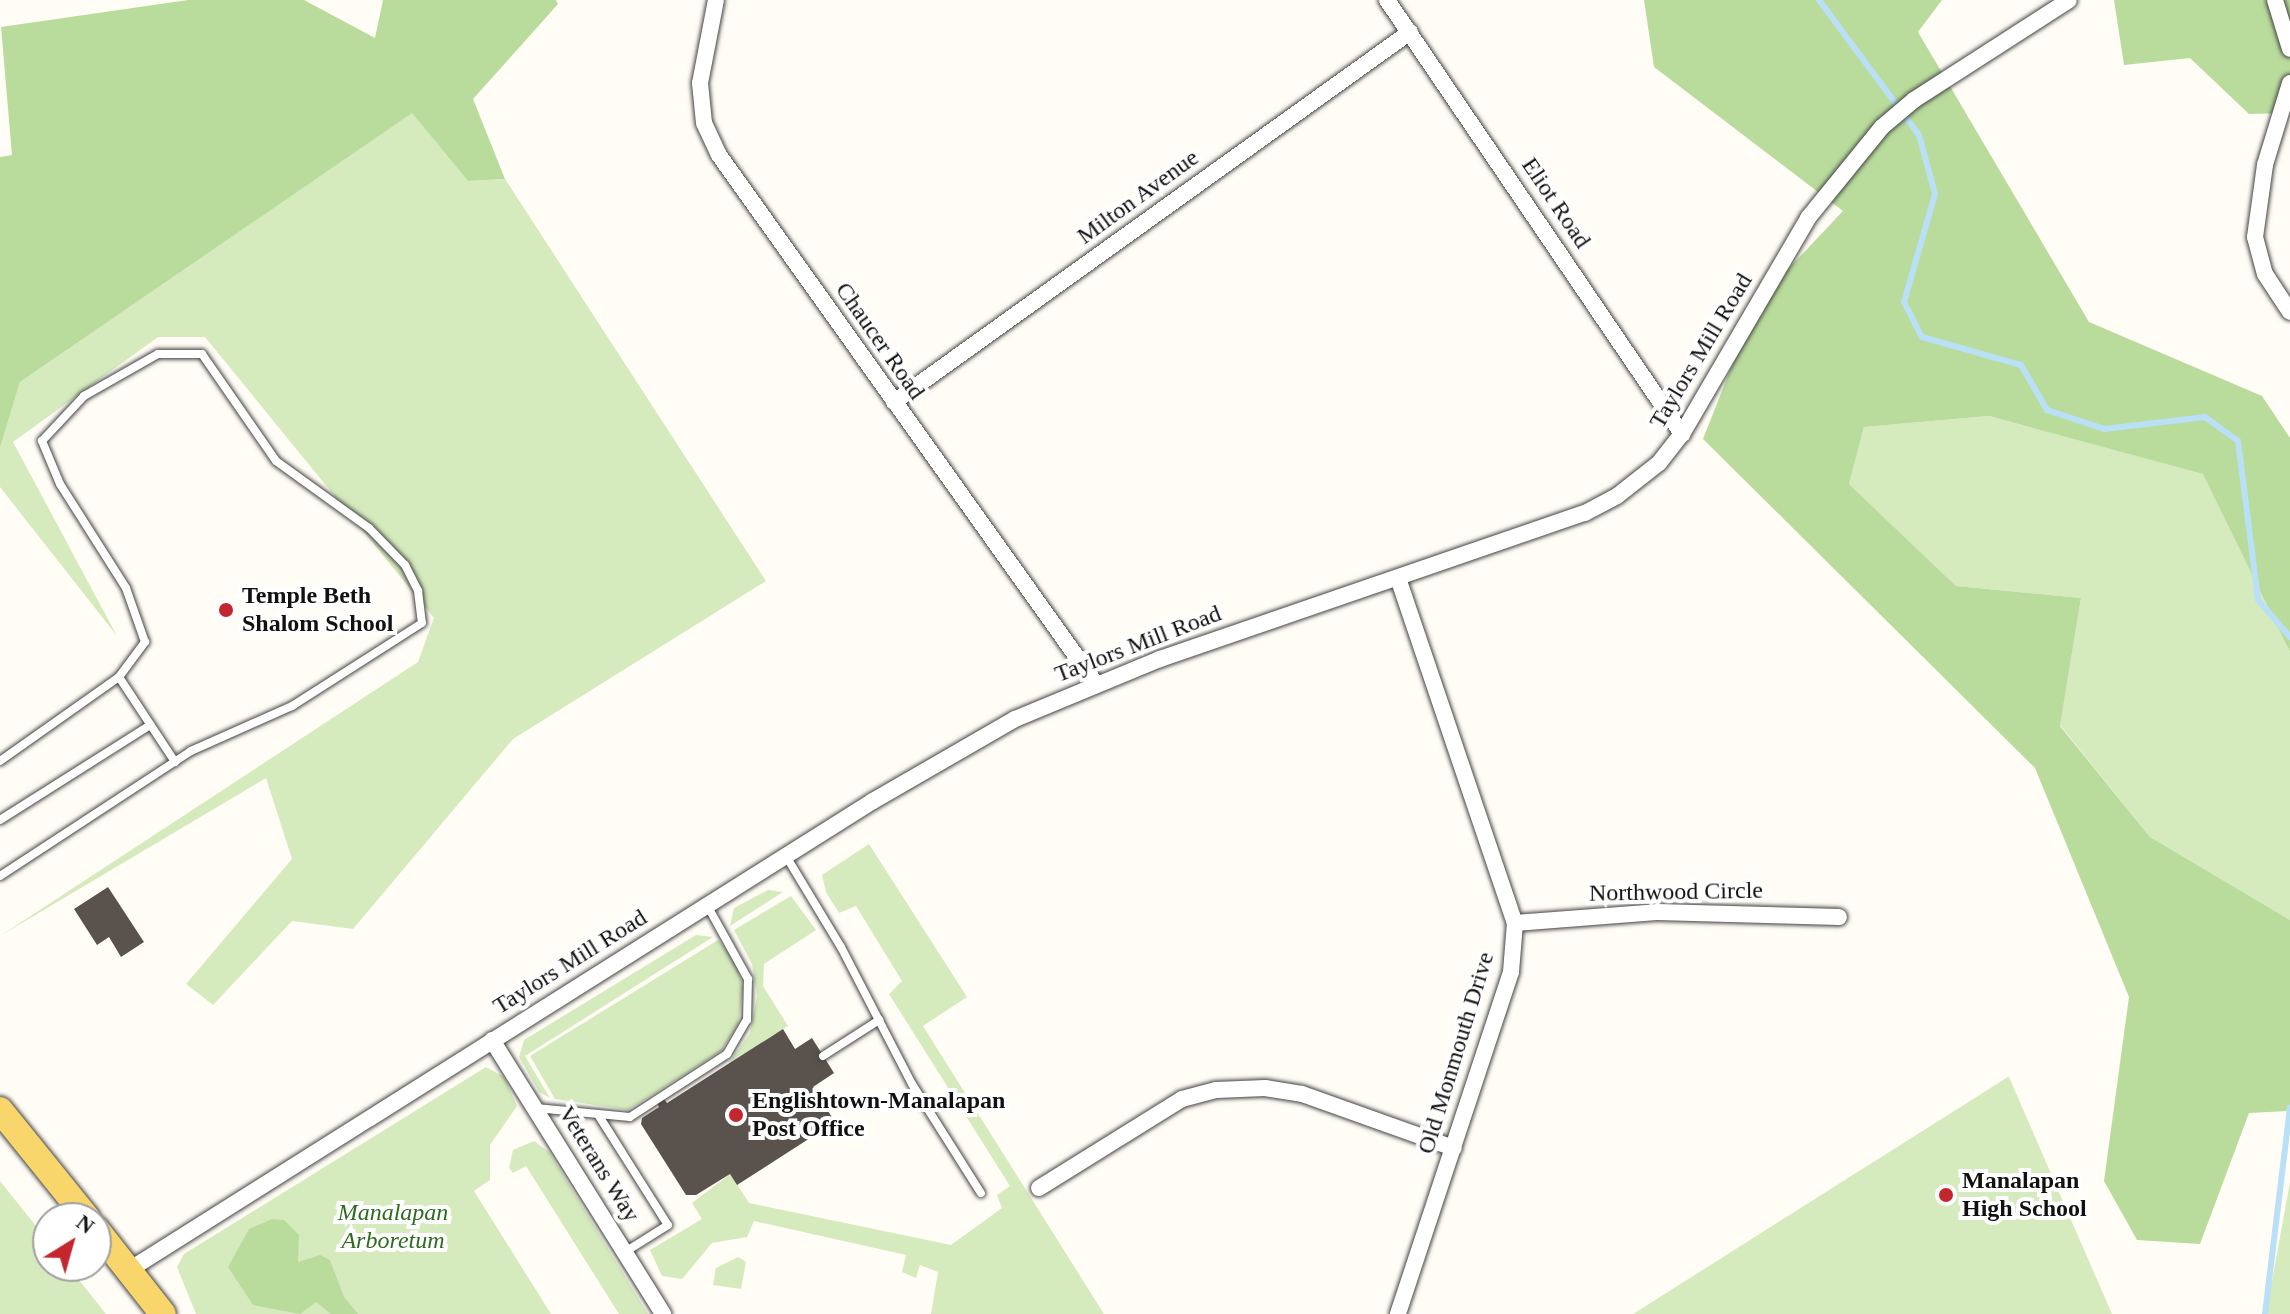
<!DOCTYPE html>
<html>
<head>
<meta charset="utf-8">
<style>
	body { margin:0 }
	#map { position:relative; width:2290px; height:1314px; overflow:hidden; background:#fffdf5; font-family:"Times New Roman",serif }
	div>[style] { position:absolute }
	.green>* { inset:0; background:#d5ebbd }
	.forest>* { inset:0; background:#b9dc9c }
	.stream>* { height:6px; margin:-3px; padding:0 3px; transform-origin:3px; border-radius:3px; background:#b9e0f7 }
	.building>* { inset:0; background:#5a524d }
	.roads { filter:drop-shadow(0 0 2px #444) drop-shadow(0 0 2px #444) }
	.service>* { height:8px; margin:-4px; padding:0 4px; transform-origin:4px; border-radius:4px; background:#fff }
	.minor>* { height:16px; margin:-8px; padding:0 8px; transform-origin:8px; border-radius:8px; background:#fff }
	.primary>* { height:26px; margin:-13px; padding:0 13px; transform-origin:13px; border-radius:13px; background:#f9d66b }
	.dots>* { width:22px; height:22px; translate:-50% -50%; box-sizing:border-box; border:4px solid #fff; border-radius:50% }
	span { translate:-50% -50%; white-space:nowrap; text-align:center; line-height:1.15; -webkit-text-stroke:8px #fff; paint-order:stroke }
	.street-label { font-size:24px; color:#111 }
	.poi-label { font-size:24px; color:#111; font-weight:700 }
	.left { translate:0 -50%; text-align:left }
	.park-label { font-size:24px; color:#2f6b1f; font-style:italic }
	.north { position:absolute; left:32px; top:1202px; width:80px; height:80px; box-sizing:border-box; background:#fff; border:2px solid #a0a0a0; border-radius:50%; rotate:37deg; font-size:22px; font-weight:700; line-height:32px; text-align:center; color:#111 }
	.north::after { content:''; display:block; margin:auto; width:28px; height:36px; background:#c4262e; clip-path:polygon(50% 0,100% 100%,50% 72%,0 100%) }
</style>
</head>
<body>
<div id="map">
	<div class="green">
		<div style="clip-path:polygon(412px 112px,468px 181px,505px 179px,766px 581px,513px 739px,353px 929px,292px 921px,213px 1005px,186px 984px,292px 859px,266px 778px,0 936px,418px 662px,434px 618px,205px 337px,158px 337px,13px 442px,117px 636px,0 487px,0 448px,20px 382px)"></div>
		<div style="clip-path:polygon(1989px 416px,2204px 474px,2290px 652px,2290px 920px,2150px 837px,2060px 725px,2081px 598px,1956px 586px,1849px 484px,1864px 427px)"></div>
		<div style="clip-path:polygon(869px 844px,967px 997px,923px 1026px,1104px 1314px,931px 1314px,938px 1272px,920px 1265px,916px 1278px,902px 1272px,906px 1255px,754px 1221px,747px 1237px,712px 1243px,682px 1279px,662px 1276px,650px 1250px,702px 1219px,692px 1203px,730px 1174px,749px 1203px,951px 1245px,1002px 1208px,997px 1195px,1010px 1186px,889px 994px,902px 981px,856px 906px,839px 913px,826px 892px,822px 875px)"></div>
		<div style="clip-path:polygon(768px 890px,783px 892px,730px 926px,734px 908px)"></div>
		<div style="clip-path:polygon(791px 896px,816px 930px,764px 964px,763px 986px,788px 1026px,729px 1063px,750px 1033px,757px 996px,752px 964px,734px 930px)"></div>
		<div style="clip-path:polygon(696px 935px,713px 937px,525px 1056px,550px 1098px,539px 1092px,519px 1057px,524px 1040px)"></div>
		<div style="clip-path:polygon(718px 940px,736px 962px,743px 988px,738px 1024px,721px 1051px,628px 1110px,555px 1099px,530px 1056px)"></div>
		<div style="clip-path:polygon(486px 1067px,504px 1077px,517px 1106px,490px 1145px,490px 1180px,474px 1191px,551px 1314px,196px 1314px,177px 1267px,184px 1254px)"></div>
		<div style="clip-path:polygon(2009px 1077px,2112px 1314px,1633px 1314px,2008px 1077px)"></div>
		<div style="clip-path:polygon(534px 1141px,549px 1152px,648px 1314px,619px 1314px,526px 1166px,513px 1173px,509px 1168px,513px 1150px)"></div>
		<div style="clip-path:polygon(0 1181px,48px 1241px,48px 1266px,68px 1266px,106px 1314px,0 1314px)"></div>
		<div style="clip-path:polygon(2290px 1182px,2290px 1314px,2266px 1314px)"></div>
		<div style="clip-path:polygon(738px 1257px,746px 1262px,741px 1289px,713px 1285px,716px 1268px)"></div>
	</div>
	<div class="forest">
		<div style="clip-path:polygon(188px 0,304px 0,375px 38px,383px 0,556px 0,558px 4px,473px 99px,505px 179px,468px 181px,412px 113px,20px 382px,0 448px,0 157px,12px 155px,1px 27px)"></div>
		<div style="clip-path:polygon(1644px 0,1942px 0,1918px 32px,2089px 322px,2262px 396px,2290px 438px,2290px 652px,2203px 474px,1989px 416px,1864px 427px,1849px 484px,1956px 586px,2081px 598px,2060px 726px,2150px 837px,2290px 920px,2290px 1111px,2249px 1113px,2200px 1244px,2137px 1240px,2104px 1181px,2129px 997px,2035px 768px,1703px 439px,1757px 302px,1843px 211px,1654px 67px)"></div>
		<div style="clip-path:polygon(2114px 0,2290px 0,2290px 113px,2249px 114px,2190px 58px,2124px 65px)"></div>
		<div style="clip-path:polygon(272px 1219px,284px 1220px,299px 1235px,298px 1262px,320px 1255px,330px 1260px,344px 1297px,358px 1314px,331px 1314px,316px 1302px,300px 1314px,253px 1305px,228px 1267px,249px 1229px)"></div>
	</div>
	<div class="stream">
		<div style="left:1819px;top:0;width:168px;rotate:53.5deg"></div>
		<div style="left:1919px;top:135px;width:61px;rotate:74.8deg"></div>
		<div style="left:1935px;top:194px;width:112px;rotate:106deg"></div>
		<div style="left:1904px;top:302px;width:39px;rotate:63deg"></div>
		<div style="left:1922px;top:337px;width:103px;rotate:15.8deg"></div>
		<div style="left:2021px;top:365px;width:52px;rotate:60deg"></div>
		<div style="left:2047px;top:410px;width:60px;rotate:18.4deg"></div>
		<div style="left:2104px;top:429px;width:102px;rotate:-6.8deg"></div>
		<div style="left:2205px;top:417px;width:41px;rotate:36deg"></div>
		<div style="left:2238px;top:441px;width:160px;rotate:82.8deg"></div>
		<div style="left:2258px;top:600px;width:49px;rotate:49.1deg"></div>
		<div style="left:2265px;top:1314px;width:208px;rotate:-83.1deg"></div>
	</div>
	<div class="building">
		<div style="clip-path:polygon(108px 887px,144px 942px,121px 957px,109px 937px,97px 945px,74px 909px)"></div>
		<div style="clip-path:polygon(783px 1029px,795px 1049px,812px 1038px,834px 1073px,813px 1087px,835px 1122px,737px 1185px,730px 1174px,696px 1195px,686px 1195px,641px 1124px,642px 1118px,659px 1107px,657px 1103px,664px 1099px,667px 1103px)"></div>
	</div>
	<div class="roads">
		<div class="service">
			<div style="left:119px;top:677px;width:102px;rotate:56.6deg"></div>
			<div style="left:0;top:761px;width:146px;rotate:-35.2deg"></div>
			<div style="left:119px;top:677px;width:44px;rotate:-53.4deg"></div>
			<div style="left:145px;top:642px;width:57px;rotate:-109.4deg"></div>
			<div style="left:126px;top:588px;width:123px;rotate:-122.4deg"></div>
			<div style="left:60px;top:484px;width:47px;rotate:-112.7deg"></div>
			<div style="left:42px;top:441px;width:62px;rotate:-47deg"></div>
			<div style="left:84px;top:396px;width:85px;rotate:-29.6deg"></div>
			<div style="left:158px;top:354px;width:44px"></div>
			<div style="left:202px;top:354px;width:130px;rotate:55.3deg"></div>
			<div style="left:276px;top:461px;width:115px;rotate:35.8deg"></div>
			<div style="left:369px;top:528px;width:52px;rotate:45.8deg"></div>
			<div style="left:405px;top:565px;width:29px;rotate:63deg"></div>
			<div style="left:418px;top:591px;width:32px;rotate:83deg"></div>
			<div style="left:422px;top:623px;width:154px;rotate:147.4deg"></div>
			<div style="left:292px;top:706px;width:111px;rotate:156deg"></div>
			<div style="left:191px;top:751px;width:228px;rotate:146.8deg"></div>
			<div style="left:0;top:820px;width:178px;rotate:-32.3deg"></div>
			<div style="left:786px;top:856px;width:106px;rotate:58.9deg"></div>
			<div style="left:841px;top:947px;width:154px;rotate:62.6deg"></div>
			<div style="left:912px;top:1084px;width:129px;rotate:57.7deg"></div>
			<div style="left:823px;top:1056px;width:67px;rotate:-32.7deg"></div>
			<div style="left:536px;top:1108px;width:94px;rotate:5.5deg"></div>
			<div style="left:630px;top:1117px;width:116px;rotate:-33deg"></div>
			<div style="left:727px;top:1054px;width:39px;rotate:-60deg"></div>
			<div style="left:747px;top:1020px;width:41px;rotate:-88.6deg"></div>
			<div style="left:748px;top:979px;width:85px;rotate:-119deg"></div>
			<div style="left:599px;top:1116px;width:129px;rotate:57.7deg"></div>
			<div style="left:668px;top:1225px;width:51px;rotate:147.9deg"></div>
		</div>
		<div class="minor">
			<div style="left:716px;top:0;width:85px;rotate:100.9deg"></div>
			<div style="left:700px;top:83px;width:40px;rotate:84.3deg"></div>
			<div style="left:704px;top:123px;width:35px;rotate:65deg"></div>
			<div style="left:719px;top:155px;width:650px;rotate:54.52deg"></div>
			<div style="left:1387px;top:0;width:525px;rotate:55.8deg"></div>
			<div style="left:2275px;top:0;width:51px;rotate:73deg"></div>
			<div style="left:2290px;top:83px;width:86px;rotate:107deg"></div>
			<div style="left:2265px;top:165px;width:73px;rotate:97.9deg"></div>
			<div style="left:2255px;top:237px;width:38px;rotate:75deg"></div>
			<div style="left:2265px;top:274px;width:45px;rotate:56.7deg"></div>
			<div style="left:894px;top:402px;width:635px;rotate:-35.64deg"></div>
			<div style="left:1398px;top:578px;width:364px;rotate:71.3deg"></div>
			<div style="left:1515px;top:923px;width:49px;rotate:94.7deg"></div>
			<div style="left:1511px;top:972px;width:360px;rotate:108.3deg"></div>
			<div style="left:1515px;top:923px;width:142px;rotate:-4.4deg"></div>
			<div style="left:1657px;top:912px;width:182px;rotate:1.6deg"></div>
			<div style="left:492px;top:1040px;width:323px;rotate:58deg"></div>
			<div style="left:1039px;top:1188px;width:168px;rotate:-31.9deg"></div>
			<div style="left:1182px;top:1099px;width:35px;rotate:-15deg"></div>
			<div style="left:1216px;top:1090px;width:49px;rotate:-2.3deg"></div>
			<div style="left:1265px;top:1088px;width:37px;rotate:9deg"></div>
			<div style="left:1302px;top:1094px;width:161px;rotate:19.6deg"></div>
			<div style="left:129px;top:1270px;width:879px;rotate:-32.23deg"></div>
			<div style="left:873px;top:801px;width:164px;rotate:-30deg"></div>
			<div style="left:1015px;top:719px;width:157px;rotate:-22.5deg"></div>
			<div style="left:1160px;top:659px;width:449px;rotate:-19deg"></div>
			<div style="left:1585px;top:513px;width:36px;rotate:-28deg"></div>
			<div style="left:1617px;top:496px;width:53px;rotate:-38.2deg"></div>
			<div style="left:1659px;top:463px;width:37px;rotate:-52deg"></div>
			<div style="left:1682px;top:434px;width:250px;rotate:-59.7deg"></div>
			<div style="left:1808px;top:218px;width:117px;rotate:-50.9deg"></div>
			<div style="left:1882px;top:127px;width:42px;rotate:-40.2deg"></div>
			<div style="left:1914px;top:100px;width:184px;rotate:-32.8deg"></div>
		</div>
		<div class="primary">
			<div style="left:0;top:1110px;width:139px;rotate:51.1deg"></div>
			<div style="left:96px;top:1229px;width:108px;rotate:51.8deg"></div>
		</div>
	</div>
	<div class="dots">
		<div style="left:226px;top:610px;background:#c4262e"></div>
		<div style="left:736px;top:1115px;background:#c4262e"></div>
		<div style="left:1946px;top:1195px;background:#c4262e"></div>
	</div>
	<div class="street-label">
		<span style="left:1138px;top:197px;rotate:-36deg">Milton Avenue</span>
		<span style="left:1556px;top:203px;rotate:56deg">Eliot Road</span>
		<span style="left:880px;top:341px;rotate:55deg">Chaucer Road</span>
		<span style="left:1701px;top:351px;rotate:-59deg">Taylors Mill Road</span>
		<span style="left:1138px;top:644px;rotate:-21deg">Taylors Mill Road</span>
		<span style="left:1676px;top:892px;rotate:-1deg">Northwood Circle</span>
		<span style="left:570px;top:962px;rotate:-32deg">Taylors Mill Road</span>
		<span style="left:1456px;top:1053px;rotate:-73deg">Old Monmouth Drive</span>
		<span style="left:599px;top:1164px;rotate:58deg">Veterans Way</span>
	</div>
	<div class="poi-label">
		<span class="left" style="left:242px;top:610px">Temple Beth<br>Shalom School</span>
		<span class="left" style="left:752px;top:1115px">Englishtown-Manalapan<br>Post Office</span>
		<span class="left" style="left:1962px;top:1195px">Manalapan<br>High School</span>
	</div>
	<div class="park-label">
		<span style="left:393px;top:1227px">Manalapan<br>Arboretum</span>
	</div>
	<div class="north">N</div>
</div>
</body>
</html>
